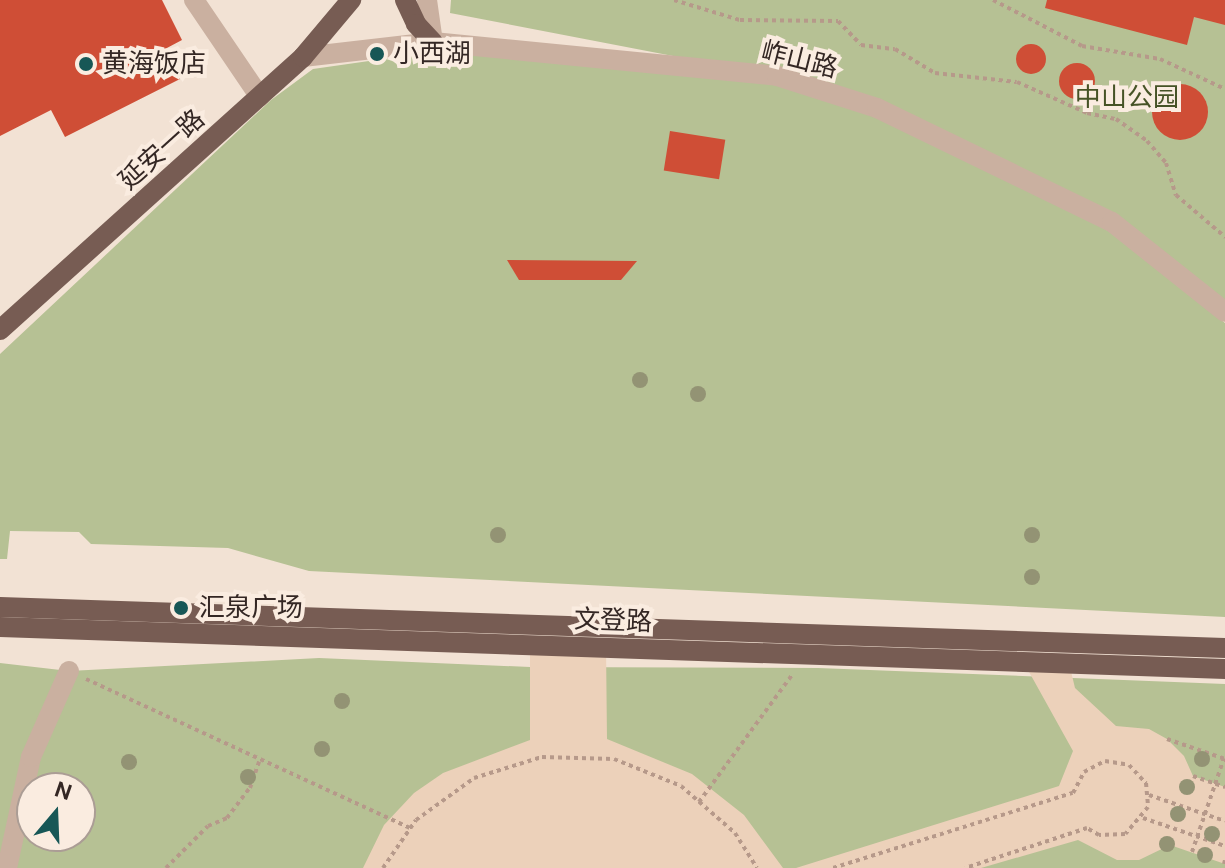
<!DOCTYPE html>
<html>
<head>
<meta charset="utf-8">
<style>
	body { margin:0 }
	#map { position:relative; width:1225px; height:868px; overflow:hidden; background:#f2e2d4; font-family:"DM Sans","Noto Sans SC",sans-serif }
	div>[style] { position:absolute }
	.green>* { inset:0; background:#b6c194 }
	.plaza>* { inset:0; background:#ecd1ba }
	.building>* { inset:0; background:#cf4e36; transform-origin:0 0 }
	.round { border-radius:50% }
	.path>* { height:4px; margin-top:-2px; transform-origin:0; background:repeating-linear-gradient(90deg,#b6998a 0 4px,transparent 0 8px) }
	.minor>* { height:20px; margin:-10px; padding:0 10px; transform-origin:10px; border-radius:10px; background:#cab0a0 }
	.major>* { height:20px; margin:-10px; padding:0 10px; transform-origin:10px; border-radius:10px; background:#775c53 }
	.trees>* { width:16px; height:16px; margin:-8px; border-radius:50%; background:#939374 }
	.dots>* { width:22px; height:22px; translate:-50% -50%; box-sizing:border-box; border:4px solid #faece0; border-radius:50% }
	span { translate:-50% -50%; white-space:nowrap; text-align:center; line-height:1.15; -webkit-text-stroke:8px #faece0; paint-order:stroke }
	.poi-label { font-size:26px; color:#342724 }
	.left { translate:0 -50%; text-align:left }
	.street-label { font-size:26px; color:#342724 }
	.park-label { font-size:26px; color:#465326 }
	.north { position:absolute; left:16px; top:772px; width:80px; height:80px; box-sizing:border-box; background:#faece0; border:2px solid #ab9d95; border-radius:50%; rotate:19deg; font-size:22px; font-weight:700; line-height:32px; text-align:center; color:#342724 }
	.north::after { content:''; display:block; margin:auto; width:28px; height:36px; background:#175756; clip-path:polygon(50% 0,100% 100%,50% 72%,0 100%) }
</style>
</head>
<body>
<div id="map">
	<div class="green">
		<div style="clip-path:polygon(451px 0,1225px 0,1225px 310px,1112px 222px,877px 108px,777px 76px,450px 13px)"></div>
		<div style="clip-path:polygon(439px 51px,777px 85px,884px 119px,1108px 230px,1225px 323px,1225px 617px,309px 571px,228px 548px,91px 544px,79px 532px,10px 531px,7px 559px,0 559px,0 354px,271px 100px,313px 69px)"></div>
		<div style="clip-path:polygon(evenodd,319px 658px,530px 667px,818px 668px,1225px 684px,1225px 868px,0 868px,0 663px,69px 671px,319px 658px,32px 788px,80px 788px,80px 836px,32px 836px,32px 788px)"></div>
	</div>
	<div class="plaza">
		<div style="clip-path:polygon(530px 645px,606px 646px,607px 739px,692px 774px,744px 815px,783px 868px,363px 868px,384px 825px,414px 793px,443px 773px,530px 740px)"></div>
		<div style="clip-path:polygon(1023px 661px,1069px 663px,1075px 688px,1116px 726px,1149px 729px,1167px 739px,1184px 756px,1193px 776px,1225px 787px,1225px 864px,1170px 845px,1139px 860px,1117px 860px,1078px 840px,981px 868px,796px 868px,1059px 786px,1073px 751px)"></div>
	</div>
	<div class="building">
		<div style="clip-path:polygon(0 0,162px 0,182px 40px,165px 49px,180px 79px,65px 137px,51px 110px,0 136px)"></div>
		<div style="clip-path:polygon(1047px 0,1225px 0,1225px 25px,1194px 17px,1187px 45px,1045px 8px)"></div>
		<div class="round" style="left:1016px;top:44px;width:30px;height:30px"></div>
		<div class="round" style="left:1059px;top:63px;width:36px;height:36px"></div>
		<div class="round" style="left:1152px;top:84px;width:56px;height:56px"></div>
		<div style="left:670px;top:131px;width:56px;height:40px;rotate:9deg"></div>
		<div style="clip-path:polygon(507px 260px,637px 261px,621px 280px,519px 280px)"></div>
	</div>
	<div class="path">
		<div style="left:674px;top:0;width:69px;rotate:16.9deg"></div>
		<div style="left:740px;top:20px;width:98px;rotate:0.6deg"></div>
		<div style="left:838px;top:21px;width:33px;rotate:46deg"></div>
		<div style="left:861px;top:45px;width:34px;rotate:7deg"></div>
		<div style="left:895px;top:49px;width:47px;rotate:31deg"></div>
		<div style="left:935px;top:73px;width:82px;rotate:6.3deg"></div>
		<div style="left:1017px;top:82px;width:77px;rotate:23.9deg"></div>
		<div style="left:1087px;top:113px;width:30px;rotate:12deg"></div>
		<div style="left:1116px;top:119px;width:38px;rotate:35deg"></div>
		<div style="left:1147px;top:141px;width:29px;rotate:49deg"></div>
		<div style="left:1166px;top:163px;width:34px;rotate:73deg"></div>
		<div style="left:1176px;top:195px;width:65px;rotate:40.6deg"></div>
		<div style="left:993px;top:0;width:100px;rotate:27.3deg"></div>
		<div style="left:1082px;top:46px;width:79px;rotate:9.5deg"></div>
		<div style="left:1160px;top:59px;width:72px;rotate:24.8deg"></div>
		<div style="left:86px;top:679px;width:357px;rotate:24.7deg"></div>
		<div style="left:1167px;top:739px;width:61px;rotate:19deg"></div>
		<div style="left:1193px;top:776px;width:34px;rotate:19deg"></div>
		<div style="left:1149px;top:795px;width:80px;rotate:18.9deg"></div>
		<div style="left:699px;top:802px;width:157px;rotate:-53.8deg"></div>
		<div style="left:1143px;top:818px;width:87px;rotate:18.9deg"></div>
		<div style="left:1192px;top:852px;width:99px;rotate:-71.2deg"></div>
		<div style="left:1224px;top:864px;width:4px;rotate:-76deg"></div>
		<div style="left:166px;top:868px;width:59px;rotate:-45deg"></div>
		<div style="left:208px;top:826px;width:21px;rotate:-23deg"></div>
		<div style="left:227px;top:818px;width:38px;rotate:-53deg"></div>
		<div style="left:250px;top:788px;width:28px;rotate:-71deg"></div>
		<div style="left:383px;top:868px;width:58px;rotate:-55.5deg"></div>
		<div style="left:416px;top:820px;width:72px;rotate:-35.9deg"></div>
		<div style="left:474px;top:778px;width:71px;rotate:-17.2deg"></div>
		<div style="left:542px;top:757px;width:72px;rotate:1.6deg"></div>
		<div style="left:614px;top:759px;width:72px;rotate:21.9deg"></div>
		<div style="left:681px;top:786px;width:72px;rotate:41deg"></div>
		<div style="left:735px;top:833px;width:41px;rotate:57.8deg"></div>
		<div style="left:833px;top:868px;width:251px;rotate:-17.4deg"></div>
		<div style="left:1073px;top:793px;width:24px;rotate:-62deg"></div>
		<div style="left:1084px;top:772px;width:24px;rotate:-28deg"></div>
		<div style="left:1105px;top:761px;width:24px;rotate:9deg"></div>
		<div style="left:1129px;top:765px;width:25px;rotate:47deg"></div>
		<div style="left:1146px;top:783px;width:24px;rotate:85deg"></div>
		<div style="left:1148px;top:807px;width:35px;rotate:130deg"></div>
		<div style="left:1125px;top:834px;width:26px;rotate:178deg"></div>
		<div style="left:1099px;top:835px;width:14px;rotate:-150deg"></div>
		<div style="left:1087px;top:828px;width:128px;rotate:161.8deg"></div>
	</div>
	<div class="minor">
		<div style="left:194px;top:0;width:117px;rotate:55.8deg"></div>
		<div style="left:427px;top:0;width:42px;rotate:81.9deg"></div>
		<div style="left:303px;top:57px;width:131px;rotate:-6.6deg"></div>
		<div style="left:433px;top:42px;width:346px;rotate:5.6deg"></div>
		<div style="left:777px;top:76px;width:105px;rotate:17.7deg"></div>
		<div style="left:877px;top:108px;width:261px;rotate:25.9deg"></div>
		<div style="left:1112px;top:222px;width:144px;rotate:38.5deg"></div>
		<div style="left:7px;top:868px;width:114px;rotate:-77.8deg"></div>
		<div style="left:31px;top:757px;width:94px;rotate:-66.2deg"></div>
	</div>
	<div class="major">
		<div style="left:405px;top:0;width:26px;rotate:65deg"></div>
		<div style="left:416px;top:24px;width:25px;rotate:47deg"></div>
		<div style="left:0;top:330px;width:408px;rotate:-42deg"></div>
		<div style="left:303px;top:57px;width:75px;rotate:-49.9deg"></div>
		<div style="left:0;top:607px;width:1226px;rotate:1.92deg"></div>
		<div style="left:0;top:627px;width:1226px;rotate:1.96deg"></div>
	</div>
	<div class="trees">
		<div style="left:640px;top:380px"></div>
		<div style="left:698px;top:394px"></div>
		<div style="left:498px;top:535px"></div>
		<div style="left:1032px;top:535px"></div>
		<div style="left:1032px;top:577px"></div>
		<div style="left:342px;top:701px"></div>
		<div style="left:322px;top:749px"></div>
		<div style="left:1202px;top:759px"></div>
		<div style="left:129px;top:762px"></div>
		<div style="left:248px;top:777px"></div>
		<div style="left:1187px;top:787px"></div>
		<div style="left:1178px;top:814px"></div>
		<div style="left:1212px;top:834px"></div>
		<div style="left:1167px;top:844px"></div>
		<div style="left:1205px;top:855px"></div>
	</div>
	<div class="dots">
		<div style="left:377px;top:54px;background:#175756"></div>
		<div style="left:86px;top:64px;background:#175756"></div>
		<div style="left:181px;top:608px;background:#175756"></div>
	</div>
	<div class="poi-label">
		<span class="left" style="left:393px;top:54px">小西湖</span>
		<span class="left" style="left:102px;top:64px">黄海饭店</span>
		<span class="left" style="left:199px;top:608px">汇泉广场</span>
	</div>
	<div class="street-label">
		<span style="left:799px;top:60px;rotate:14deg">岞山路</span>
		<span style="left:162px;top:150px;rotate:-42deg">延安一路</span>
		<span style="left:613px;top:621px;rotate:2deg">文登路</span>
	</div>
	<div class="park-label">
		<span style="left:1127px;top:98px">中山公园</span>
	</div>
	<div class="north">N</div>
</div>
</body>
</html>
